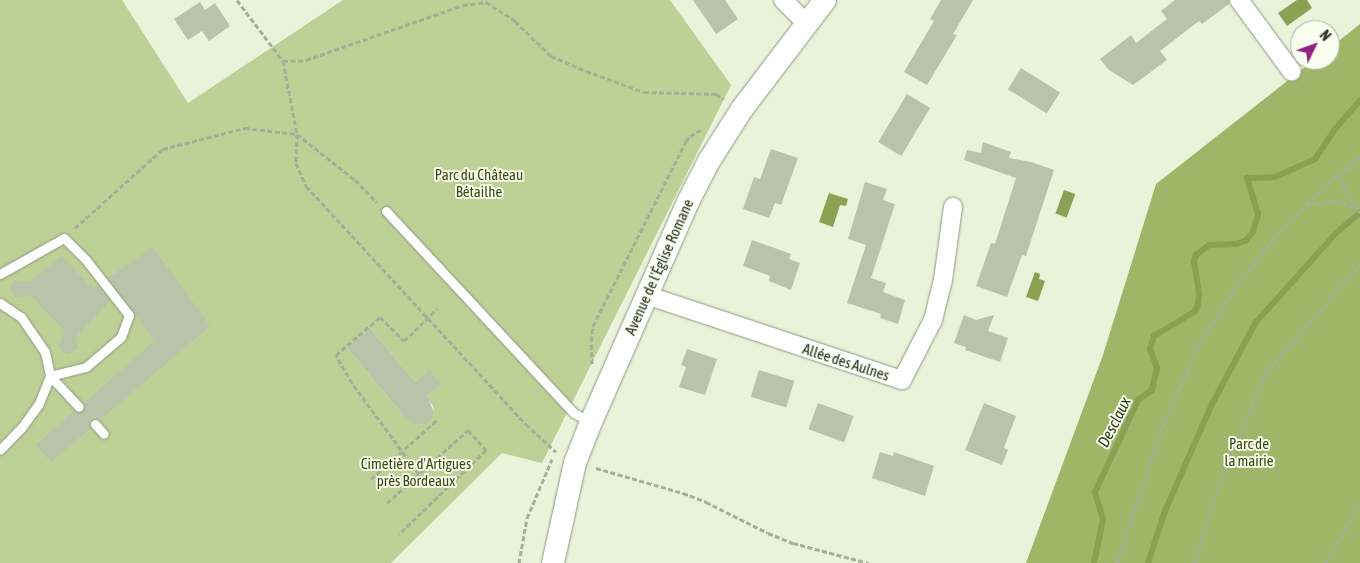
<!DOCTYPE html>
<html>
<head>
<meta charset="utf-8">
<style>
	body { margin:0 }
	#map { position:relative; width:1360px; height:563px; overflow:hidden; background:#eaf3d9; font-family:"Asap Condensed",sans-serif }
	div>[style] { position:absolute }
	.green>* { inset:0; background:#bdd096 }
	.forest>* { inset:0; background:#9fb668 }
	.water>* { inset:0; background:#8aa052; transform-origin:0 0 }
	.stream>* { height:6px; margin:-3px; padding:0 3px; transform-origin:3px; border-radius:3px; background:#8aa052 }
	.building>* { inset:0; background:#bac2a9; transform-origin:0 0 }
	.path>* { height:3px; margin-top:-1.5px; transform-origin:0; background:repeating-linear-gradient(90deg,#a6ad99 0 5px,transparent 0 7.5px) }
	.roads { filter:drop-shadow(0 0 1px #909780) drop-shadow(0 0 1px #909780) }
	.service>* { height:9px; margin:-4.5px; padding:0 4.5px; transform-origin:4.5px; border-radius:4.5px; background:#fff }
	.minor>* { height:18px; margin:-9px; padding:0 9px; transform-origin:9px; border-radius:9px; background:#fff }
	.tertiary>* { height:22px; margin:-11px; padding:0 11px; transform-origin:11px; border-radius:11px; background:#fff }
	span { translate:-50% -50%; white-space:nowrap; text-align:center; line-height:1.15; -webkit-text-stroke:4px #f9feef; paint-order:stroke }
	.park-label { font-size:15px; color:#3c4a10 }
	.street-label { font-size:15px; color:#2a2d24 }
	.water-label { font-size:16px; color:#2d3614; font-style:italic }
	.north { position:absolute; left:1290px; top:20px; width:50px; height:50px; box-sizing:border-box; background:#f9feef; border:1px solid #a6aa9e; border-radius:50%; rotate:48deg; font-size:14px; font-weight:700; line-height:20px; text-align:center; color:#2a2d24 }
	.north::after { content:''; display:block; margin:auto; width:18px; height:22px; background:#8f2284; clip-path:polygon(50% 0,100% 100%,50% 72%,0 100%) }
</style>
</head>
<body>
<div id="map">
	<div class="green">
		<div style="clip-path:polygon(evenodd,0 0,122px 0,188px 103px,343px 0,670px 0,731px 85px,542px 463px,502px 453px,391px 563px,0 563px,0 0,370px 328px,415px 382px,428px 371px,440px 385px,426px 397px,433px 406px,434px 412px,427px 424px,417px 425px,403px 411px,401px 413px,347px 348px,370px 328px)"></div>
	</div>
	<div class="forest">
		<div style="clip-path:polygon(1360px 24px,1360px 563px,1026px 563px,1103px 355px,1156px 184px,1314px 60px,1330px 60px,1330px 48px)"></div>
	</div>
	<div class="water">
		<div style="clip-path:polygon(1297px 0,1307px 0,1312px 8px,1287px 26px,1278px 13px)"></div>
		<div style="left:1064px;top:190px;width:12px;height:25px;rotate:20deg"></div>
		<div style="clip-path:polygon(829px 193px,848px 199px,846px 206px,840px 205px,833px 227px,819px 222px)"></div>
		<div style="clip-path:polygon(1035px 272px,1040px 274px,1039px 279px,1045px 281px,1038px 301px,1026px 297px)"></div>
	</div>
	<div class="stream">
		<div style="left:1094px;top:563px;width:45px;rotate:-78.4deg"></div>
		<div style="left:1103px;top:519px;width:28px;rotate:-107deg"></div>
		<div style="left:1095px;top:492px;width:102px;rotate:-64.9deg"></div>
		<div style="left:1138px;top:400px;width:17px;rotate:-36deg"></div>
		<div style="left:1152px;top:390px;width:23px;rotate:-77deg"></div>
		<div style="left:1157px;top:368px;width:20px;rotate:-110deg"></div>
		<div style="left:1150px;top:349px;width:14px;rotate:-73deg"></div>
		<div style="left:1154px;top:336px;width:47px;rotate:-31deg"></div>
		<div style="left:1194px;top:312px;width:8px;rotate:-60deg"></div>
		<div style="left:1198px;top:305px;width:12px;rotate:-85deg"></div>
		<div style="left:1199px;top:293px;width:32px;rotate:-99deg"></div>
		<div style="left:1194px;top:261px;width:6px;rotate:-72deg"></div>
		<div style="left:1196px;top:255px;width:16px;rotate:-38deg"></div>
		<div style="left:1209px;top:245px;width:28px;rotate:-2deg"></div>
		<div style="left:1237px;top:244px;width:10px;rotate:-24deg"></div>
		<div style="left:1246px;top:240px;width:11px;rotate:-49deg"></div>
		<div style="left:1253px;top:232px;width:19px;rotate:-74deg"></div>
		<div style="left:1258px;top:214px;width:38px;rotate:-107deg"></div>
		<div style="left:1247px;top:178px;width:28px;rotate:-2deg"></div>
		<div style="left:1275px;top:177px;width:44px;rotate:-24.2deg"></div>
		<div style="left:1315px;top:159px;width:37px;rotate:-56deg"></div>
		<div style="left:1336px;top:128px;width:37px;rotate:-49deg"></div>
		<div style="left:1148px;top:563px;width:55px;rotate:-71.9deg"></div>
		<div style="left:1165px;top:511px;width:117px;rotate:-66.3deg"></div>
		<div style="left:1212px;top:404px;width:93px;rotate:-61.8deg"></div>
		<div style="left:1256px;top:322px;width:120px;rotate:-48deg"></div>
		<div style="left:1336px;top:233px;width:31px;rotate:-40deg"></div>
	</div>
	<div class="building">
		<div style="clip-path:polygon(693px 0,725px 0,738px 19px,716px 34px)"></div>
		<div style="clip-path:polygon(941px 0,973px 0,953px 34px,957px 35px,927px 85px,904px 72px,934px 21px,930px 19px)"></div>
		<div style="clip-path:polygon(1175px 0,1229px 0,1229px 4px,1202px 24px,1199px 21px,1160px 51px,1167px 60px,1133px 85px,1109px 70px,1100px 59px,1131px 35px,1136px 43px,1167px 19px,1161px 11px)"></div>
		<div style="clip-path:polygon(200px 2px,205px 10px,215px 3px,230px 26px,209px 41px,202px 31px,188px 40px,174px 19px)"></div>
		<div style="left:1021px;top:68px;width:46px;height:25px;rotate:32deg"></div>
		<div style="left:907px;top:94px;width:27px;height:56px;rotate:31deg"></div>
		<div style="clip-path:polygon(983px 142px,1011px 152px,1009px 158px,1031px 162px,1054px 170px,1026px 256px,1022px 255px,1007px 297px,976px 286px,991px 243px,995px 244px,1016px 178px,964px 160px,967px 150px,981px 153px)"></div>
		<div style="clip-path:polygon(771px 149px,798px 158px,781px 205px,775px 203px,769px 218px,743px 209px,754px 177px,760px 179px)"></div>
		<div style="clip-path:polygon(865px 182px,887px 189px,883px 200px,895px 204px,871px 278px,886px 283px,883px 292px,905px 300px,898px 324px,880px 318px,881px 314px,847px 303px,866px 245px,848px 239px)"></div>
		<div style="clip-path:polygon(752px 240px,791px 254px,789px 259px,800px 263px,791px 290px,769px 281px,770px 276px,743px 266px)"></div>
		<div style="clip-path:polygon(153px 247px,210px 326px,100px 420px,96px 418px,91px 419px,89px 423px,91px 428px,51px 462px,36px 445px,74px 411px,83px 412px,85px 408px,84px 403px,154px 341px,108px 278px)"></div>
		<div style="clip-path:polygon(62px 256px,93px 289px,98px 285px,110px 301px,77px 336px,77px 349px,68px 354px,61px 351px,59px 346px,64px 330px,30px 295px,19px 297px,14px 296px,10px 289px,14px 280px,29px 282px)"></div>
		<div style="clip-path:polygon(964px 315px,976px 320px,994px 315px,988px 331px,1008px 338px,1000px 362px,965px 350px,966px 347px,954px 343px)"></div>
		<div style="clip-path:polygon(370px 328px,415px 382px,429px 370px,441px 385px,427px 396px,434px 412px,432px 418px,427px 424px,417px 425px,402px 414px,347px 348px)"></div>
		<div style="clip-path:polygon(687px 349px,717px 359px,705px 395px,679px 387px,686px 367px,681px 365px)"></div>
		<div style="left:759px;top:370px;width:37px;height:28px;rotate:17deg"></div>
		<div style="left:818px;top:403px;width:38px;height:28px;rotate:20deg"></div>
		<div style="clip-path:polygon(984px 403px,1016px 416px,1004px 448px,1008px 450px,1002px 465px,965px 450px)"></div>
		<div style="clip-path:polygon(880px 452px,893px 456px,894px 452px,934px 466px,925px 496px,872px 478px)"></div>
	</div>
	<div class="path">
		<div style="left:237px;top:0;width:76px;rotate:53deg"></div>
		<div style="left:283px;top:61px;width:23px;rotate:-2deg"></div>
		<div style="left:306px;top:60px;width:166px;rotate:-19.3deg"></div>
		<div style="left:463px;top:5px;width:23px;rotate:-7deg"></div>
		<div style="left:486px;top:2px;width:35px;rotate:33deg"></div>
		<div style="left:515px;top:21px;width:50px;rotate:44.2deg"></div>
		<div style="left:551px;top:56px;width:38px;rotate:23deg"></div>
		<div style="left:586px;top:71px;width:62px;rotate:19.9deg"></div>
		<div style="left:644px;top:92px;width:72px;rotate:1.6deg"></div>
		<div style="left:716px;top:94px;width:9px;rotate:32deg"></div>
		<div style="left:283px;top:61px;width:74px;rotate:79.1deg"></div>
		<div style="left:297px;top:134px;width:74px;rotate:38.4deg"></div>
		<div style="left:355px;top:180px;width:31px;rotate:45deg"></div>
		<div style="left:1340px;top:174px;width:19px;rotate:72deg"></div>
		<div style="left:1346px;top:192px;width:25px;rotate:56deg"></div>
		<div style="left:1307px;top:205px;width:28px;rotate:-8deg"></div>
		<div style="left:1335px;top:201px;width:21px;rotate:17deg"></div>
		<div style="left:75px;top:228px;width:118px;rotate:-41.9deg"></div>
		<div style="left:163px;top:149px;width:85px;rotate:-14.4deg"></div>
		<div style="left:245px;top:128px;width:52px;rotate:6.6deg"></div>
		<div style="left:297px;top:134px;width:29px;rotate:92deg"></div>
		<div style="left:296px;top:163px;width:25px;rotate:67deg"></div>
		<div style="left:306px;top:186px;width:324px;rotate:47.3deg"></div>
		<div style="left:526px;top:424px;width:41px;rotate:43deg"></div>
		<div style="left:592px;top:364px;width:23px;rotate:-92deg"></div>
		<div style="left:591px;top:341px;width:15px;rotate:-82deg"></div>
		<div style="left:593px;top:326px;width:207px;rotate:-63.3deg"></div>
		<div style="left:686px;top:141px;width:6px;rotate:-51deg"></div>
		<div style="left:690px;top:136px;width:14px;rotate:-30deg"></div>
		<div style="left:596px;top:468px;width:91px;rotate:16deg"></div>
		<div style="left:683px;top:493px;width:25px;rotate:21deg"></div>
		<div style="left:706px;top:502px;width:69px;rotate:26.6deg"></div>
		<div style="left:768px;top:533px;width:27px;rotate:22deg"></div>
		<div style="left:793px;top:543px;width:78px;rotate:14.9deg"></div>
		<div style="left:419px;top:474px;width:113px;rotate:-126.4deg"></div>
		<div style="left:352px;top:383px;width:32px;rotate:-120deg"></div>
		<div style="left:336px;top:355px;width:58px;rotate:-40.8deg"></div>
		<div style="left:380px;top:317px;width:34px;rotate:45deg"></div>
		<div style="left:404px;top:341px;width:46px;rotate:-44.1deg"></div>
		<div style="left:371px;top:479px;width:90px;rotate:-41.8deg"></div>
		<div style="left:387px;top:503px;width:109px;rotate:-42deg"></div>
		<div style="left:468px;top:430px;width:27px;rotate:48deg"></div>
		<div style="left:486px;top:450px;width:121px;rotate:136deg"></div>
		<div style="left:519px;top:563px;width:46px;rotate:-79.9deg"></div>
		<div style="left:527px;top:518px;width:64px;rotate:-67deg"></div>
		<div style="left:1117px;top:563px;width:136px;rotate:-71.6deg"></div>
		<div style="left:1160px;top:434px;width:92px;rotate:-67deg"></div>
		<div style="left:1196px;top:349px;width:78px;rotate:-57.5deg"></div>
		<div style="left:1238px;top:283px;width:74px;rotate:-50.5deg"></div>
		<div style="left:1285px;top:226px;width:67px;rotate:-44.4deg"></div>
		<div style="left:1333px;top:179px;width:35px;rotate:-39deg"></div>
		<div style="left:1195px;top:563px;width:68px;rotate:-73.7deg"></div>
		<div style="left:1214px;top:498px;width:134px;rotate:-67.6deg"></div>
		<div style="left:1265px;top:374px;width:145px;rotate:-48.9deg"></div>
		<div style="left:1326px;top:563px;width:68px;rotate:-60deg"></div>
	</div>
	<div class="roads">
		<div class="service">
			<div style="left:386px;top:211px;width:276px;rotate:47.1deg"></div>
			<div style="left:574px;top:413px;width:18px;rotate:29deg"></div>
			<div style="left:0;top:274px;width:73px;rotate:-29.4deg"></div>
			<div style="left:64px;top:238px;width:31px;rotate:45deg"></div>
			<div style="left:86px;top:260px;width:70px;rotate:52deg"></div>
			<div style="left:129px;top:315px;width:23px;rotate:110deg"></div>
			<div style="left:121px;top:337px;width:46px;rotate:139.4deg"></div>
			<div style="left:86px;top:367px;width:37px;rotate:166deg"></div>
			<div style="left:50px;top:376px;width:42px;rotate:46.9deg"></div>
			<div style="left:0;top:303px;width:25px;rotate:34deg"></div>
			<div style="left:21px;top:317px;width:42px;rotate:55.6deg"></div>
			<div style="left:45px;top:352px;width:25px;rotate:78deg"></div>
			<div style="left:50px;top:376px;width:31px;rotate:112deg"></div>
			<div style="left:38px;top:405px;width:29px;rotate:126deg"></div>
			<div style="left:21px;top:428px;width:30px;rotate:134deg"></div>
			<div style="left:95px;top:424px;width:13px;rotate:48deg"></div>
		</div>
		<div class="minor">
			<div style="left:783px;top:0;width:33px;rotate:45deg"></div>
			<div style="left:1239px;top:0;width:89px;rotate:53.6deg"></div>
			<div style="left:646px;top:295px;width:270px;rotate:18.4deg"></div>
			<div style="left:902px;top:380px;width:68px;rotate:-62.7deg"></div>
			<div style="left:933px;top:320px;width:41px;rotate:-76deg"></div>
			<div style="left:943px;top:280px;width:74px;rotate:-82.2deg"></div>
		</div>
		<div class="tertiary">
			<div style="left:553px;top:563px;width:102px;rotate:-77.6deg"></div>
			<div style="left:575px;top:463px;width:44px;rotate:-68.7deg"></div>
			<div style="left:591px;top:422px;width:240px;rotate:-66.2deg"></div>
			<div style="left:688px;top:202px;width:46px;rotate:-62.9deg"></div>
			<div style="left:709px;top:161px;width:62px;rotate:-57.6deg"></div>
			<div style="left:742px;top:109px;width:137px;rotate:-52.7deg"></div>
		</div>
	</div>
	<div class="park-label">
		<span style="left:479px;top:183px">Parc du Château<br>Bétailhe</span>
		<span style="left:1249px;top:452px">Parc de<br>la mairie</span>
		<span style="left:416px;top:472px">Cimetière d'Artigues<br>près Bordeaux</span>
	</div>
	<div class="street-label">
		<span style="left:659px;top:267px;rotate:-66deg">Avenue de l'Église Romane</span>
		<span style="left:846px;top:362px;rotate:18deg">Allée des Aulnes</span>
	</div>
	<div class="water-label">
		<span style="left:1114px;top:422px;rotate:-63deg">Desclaux</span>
	</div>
	<div class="north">N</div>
</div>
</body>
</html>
